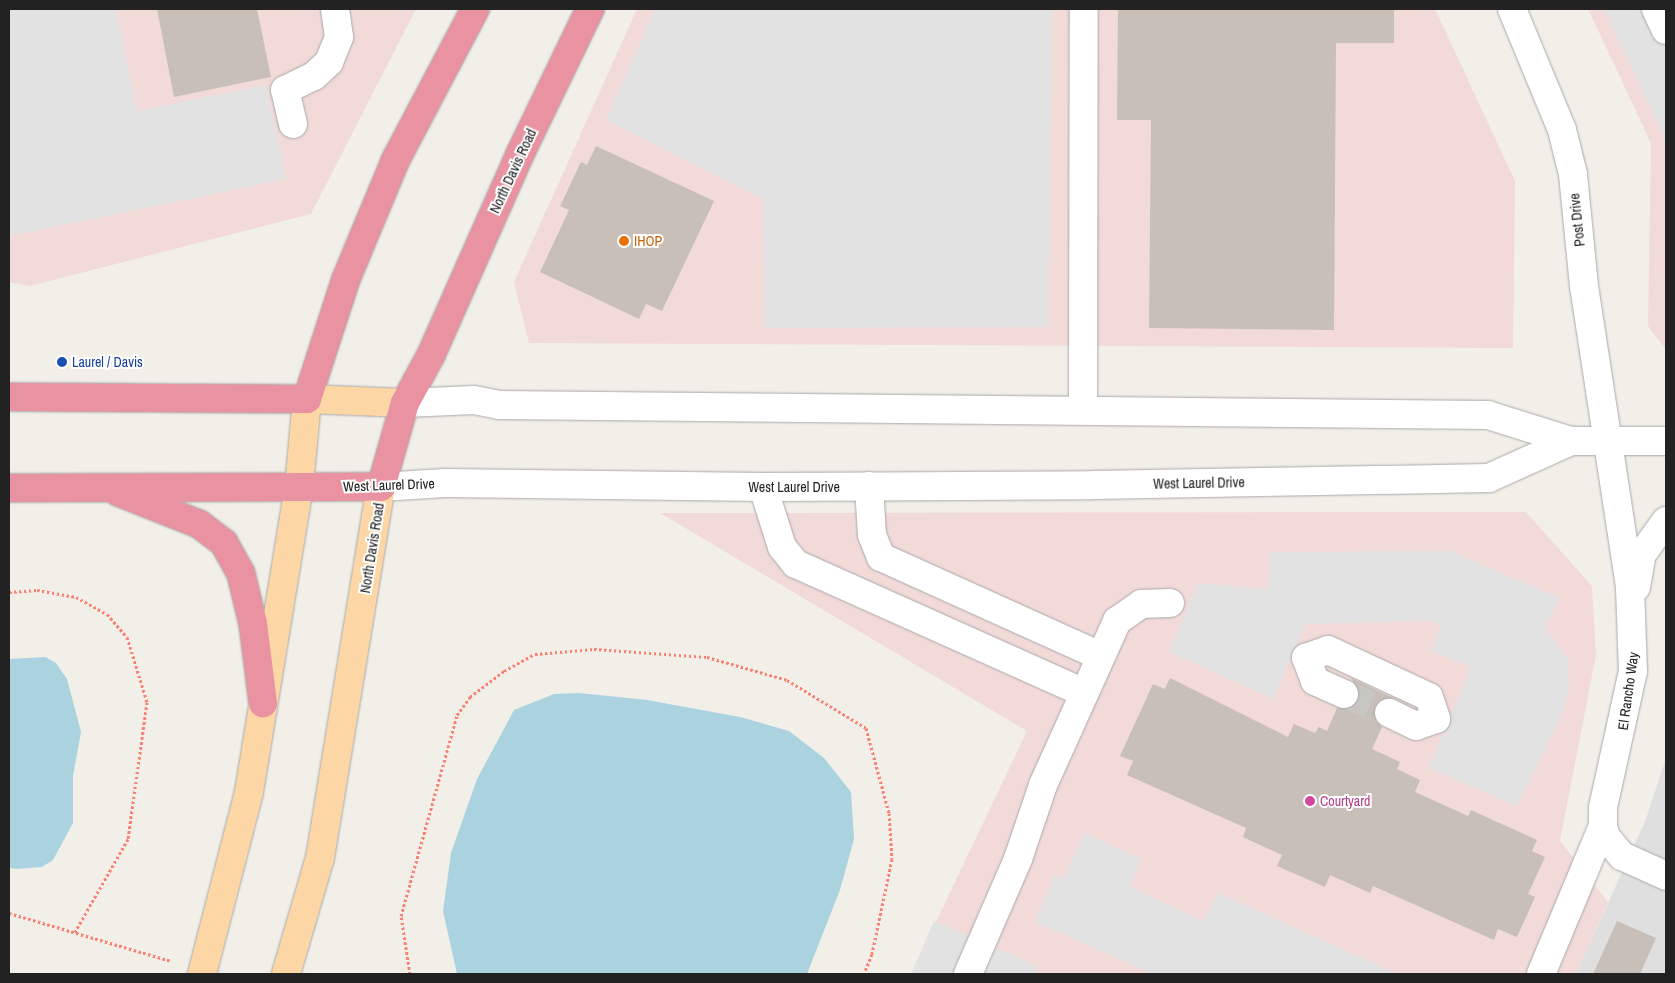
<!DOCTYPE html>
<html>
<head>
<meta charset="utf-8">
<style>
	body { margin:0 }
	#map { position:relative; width:1675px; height:983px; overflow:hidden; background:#f2efe9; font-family:"Archivo Narrow",sans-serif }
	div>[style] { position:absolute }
	.residential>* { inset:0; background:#e0dfdf }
	.commercial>* { inset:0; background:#f2dad9 }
	.parking>* { inset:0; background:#e2e2e2 }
	.water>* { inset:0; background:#aad3df }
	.building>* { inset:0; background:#c7bfb8 }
	.minor-tunnel>* { height:28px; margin-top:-14px; transform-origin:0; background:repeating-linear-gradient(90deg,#c8c6c1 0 28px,transparent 0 42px) }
	.path>* { height:3px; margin-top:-1.5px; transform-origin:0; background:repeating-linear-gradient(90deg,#fa8072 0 2.5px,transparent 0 5px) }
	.roads { filter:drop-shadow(0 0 1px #a9a9a9) drop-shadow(0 0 1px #a9a9a9) }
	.minor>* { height:28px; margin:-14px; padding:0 14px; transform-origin:14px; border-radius:14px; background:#fff }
	.major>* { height:28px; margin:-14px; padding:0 14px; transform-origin:14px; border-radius:14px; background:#fcd6a4 }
	.highway>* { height:28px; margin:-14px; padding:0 14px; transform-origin:14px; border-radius:14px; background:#e892a2 }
	.dots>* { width:14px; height:14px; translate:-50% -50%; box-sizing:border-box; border:2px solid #fff; border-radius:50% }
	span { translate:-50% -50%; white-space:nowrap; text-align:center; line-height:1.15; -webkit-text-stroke:4px #fff; paint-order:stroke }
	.street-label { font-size:14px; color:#222 }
	.food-label { font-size:14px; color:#c56008 }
	.left { translate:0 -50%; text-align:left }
	.transit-label { font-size:14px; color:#164399 }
	.hotel-label { font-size:14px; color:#b23c85 }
	.frame { position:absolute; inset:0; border:10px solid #222; pointer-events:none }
</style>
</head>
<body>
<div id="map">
	<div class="residential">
		<div style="clip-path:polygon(1666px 758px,1666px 974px,1576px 974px,1646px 819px)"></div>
	</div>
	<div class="commercial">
		<div style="clip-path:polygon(9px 9px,416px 9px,311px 214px,30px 286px,9px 282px)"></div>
		<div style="clip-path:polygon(637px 9px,1435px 9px,1515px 181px,1513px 348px,529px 343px,514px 282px)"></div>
		<div style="clip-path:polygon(1588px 9px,1666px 9px,1666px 350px,1648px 326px,1651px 143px)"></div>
		<div style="clip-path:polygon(1526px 512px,1592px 586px,1596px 655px,1560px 841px,1608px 902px,1576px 974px,911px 974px,1027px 731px,660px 513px)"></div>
	</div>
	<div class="parking">
		<div style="clip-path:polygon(9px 9px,116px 9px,137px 111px,266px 85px,286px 179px,9px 236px)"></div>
		<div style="clip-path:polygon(655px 9px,1053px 9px,1048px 327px,765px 328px,763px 199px,606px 120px)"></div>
		<div style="clip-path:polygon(1604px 9px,1666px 9px,1666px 141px)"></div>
		<div style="clip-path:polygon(1450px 551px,1560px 598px,1545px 627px,1568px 660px,1569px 688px,1562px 714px,1517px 806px,1429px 768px,1471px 667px,1431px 651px,1441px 624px,1428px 621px,1305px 624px,1273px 699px,1169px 652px,1198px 583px,1268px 589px,1271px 552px)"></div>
		<div style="clip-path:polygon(1084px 833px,1141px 859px,1130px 887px,1204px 921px,1218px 893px,1398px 974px,1153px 974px,1035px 922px,1055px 875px,1064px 879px)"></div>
		<div style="clip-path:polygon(934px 921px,1038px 966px,1035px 974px,911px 974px)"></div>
	</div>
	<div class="water">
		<div style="clip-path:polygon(45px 657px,56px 663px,67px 679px,81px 732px,73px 776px,73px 823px,53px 860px,42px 867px,17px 869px,9px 868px,9px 659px)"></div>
		<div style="clip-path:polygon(579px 693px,647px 700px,740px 717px,789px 731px,824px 758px,851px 792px,854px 839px,840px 890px,807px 974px,457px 974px,443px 911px,451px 853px,477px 779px,514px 710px,554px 694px)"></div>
	</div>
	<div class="building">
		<div style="clip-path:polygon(157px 9px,257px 9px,271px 77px,174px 97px)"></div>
		<div style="clip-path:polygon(1118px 9px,1394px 9px,1394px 43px,1336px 43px,1334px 330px,1149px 328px,1151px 120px,1117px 120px)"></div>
		<div style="clip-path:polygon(596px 146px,714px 201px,662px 311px,646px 304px,639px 319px,540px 272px,569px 210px,560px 206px,581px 162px,587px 165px)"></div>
		<div style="clip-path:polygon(1170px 678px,1288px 737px,1294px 724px,1315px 733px,1319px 727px,1327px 731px,1337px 708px,1354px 706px,1360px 693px,1351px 678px,1395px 699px,1381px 700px,1375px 707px,1376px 721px,1382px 727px,1372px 749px,1400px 762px,1397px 769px,1420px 780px,1415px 792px,1468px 816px,1471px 810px,1537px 840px,1532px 851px,1545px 857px,1528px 894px,1535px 897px,1517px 937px,1498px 929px,1494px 940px,1373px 886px,1370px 893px,1330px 875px,1325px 887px,1277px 866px,1282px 855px,1243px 837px,1246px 828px,1127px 775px,1133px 761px,1120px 756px,1153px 684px,1165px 689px)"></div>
		<div style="clip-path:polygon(1617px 921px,1656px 938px,1640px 974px,1593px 974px)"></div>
	</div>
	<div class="minor-tunnel">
		<div style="left:1344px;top:694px;width:49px;rotate:22.9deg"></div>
	</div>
	<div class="path">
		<div style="left:9px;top:592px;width:28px;rotate:-4deg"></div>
		<div style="left:37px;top:590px;width:40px;rotate:10deg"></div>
		<div style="left:76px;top:597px;width:35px;rotate:29deg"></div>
		<div style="left:107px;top:614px;width:30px;rotate:49deg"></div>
		<div style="left:127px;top:637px;width:68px;rotate:72.9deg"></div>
		<div style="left:147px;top:702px;width:138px;rotate:97.9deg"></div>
		<div style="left:128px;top:839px;width:107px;rotate:119.7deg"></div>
		<div style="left:9px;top:913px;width:169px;rotate:16.5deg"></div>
		<div style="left:410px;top:974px;width:59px;rotate:-98.8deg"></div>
		<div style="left:401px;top:916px;width:209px;rotate:-74.4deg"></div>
		<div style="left:457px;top:715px;width:22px;rotate:-54deg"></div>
		<div style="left:470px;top:697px;width:43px;rotate:-37.4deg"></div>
		<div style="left:504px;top:671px;width:35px;rotate:-29deg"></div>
		<div style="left:535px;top:654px;width:59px;rotate:-4.8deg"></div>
		<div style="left:594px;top:649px;width:113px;rotate:4deg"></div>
		<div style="left:707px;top:657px;width:83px;rotate:16deg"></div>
		<div style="left:787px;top:680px;width:92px;rotate:31.3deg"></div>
		<div style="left:866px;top:728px;width:88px;rotate:74.9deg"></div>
		<div style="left:889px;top:813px;width:46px;rotate:86.3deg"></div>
		<div style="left:892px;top:859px;width:97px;rotate:101.9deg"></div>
		<div style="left:872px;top:954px;width:22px;rotate:112deg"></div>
	</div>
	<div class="roads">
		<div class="minor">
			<div style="left:1512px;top:9px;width:131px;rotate:67.5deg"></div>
			<div style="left:1562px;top:130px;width:45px;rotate:76deg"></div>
			<div style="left:1573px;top:174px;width:113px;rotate:84.4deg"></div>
			<div style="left:1584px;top:286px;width:304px;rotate:81.3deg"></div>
			<div style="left:1630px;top:587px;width:84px;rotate:88deg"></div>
			<div style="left:1633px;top:671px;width:140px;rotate:102.4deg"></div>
			<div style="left:1603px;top:808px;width:18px;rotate:90deg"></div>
			<div style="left:1603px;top:826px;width:11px;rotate:75deg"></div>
			<div style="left:1606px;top:837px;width:25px;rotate:50deg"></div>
			<div style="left:1622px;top:856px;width:48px;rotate:24.4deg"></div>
			<div style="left:1656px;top:9px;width:23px;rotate:65deg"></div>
			<div style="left:293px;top:124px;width:35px;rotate:-103deg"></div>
			<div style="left:285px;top:90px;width:32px;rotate:-26deg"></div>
			<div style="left:314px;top:76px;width:21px;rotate:-43deg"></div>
			<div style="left:329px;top:62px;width:27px;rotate:-68deg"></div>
			<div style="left:339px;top:37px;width:28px;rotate:-98deg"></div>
			<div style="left:405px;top:403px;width:69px;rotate:-2.5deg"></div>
			<div style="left:474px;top:400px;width:25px;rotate:11deg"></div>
			<div style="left:499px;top:405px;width:989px;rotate:0.58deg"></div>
			<div style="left:1488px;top:415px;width:87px;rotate:17.4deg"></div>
			<div style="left:1571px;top:441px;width:95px"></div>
			<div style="left:1083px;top:408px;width:399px;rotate:-89.9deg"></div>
			<div style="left:869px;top:486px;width:49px;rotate:86.5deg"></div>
			<div style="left:872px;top:535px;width:24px;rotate:68deg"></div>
			<div style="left:881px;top:557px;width:240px;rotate:24.3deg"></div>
			<div style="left:381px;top:487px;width:64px;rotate:-3.6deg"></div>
			<div style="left:445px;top:483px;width:318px;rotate:0.7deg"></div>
			<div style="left:763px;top:487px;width:330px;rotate:-0.3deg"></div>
			<div style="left:1093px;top:485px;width:396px;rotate:-1deg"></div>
			<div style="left:1489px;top:478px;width:90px;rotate:-24.3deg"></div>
			<div style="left:763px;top:487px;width:63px;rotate:72.4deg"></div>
			<div style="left:782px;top:547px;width:22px;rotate:51deg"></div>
			<div style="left:796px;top:564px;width:316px;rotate:24.1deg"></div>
			<div style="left:1636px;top:587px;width:34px;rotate:-80deg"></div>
			<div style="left:1642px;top:554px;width:41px;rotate:-54deg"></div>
			<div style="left:1344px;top:694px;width:32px;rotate:-156deg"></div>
			<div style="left:1315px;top:681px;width:25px;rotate:-111deg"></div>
			<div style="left:1306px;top:658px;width:23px;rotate:-20deg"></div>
			<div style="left:1328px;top:650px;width:111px;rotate:25deg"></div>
			<div style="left:1429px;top:697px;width:23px;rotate:72deg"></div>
			<div style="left:1436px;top:719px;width:21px;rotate:161deg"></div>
			<div style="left:1416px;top:726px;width:30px;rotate:-154deg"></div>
			<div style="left:968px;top:974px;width:125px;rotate:-66.5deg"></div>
			<div style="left:1018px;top:859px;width:78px;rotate:-71.3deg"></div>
			<div style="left:1043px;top:785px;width:180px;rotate:-65.7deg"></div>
			<div style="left:1117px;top:621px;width:29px;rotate:-35deg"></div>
			<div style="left:1141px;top:604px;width:29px;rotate:-2deg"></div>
			<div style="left:1541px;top:974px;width:160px;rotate:-67.3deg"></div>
		</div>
		<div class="major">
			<div style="left:202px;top:974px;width:188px;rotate:-75.5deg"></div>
			<div style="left:249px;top:792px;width:309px;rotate:-80.7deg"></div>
			<div style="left:299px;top:487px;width:88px;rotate:-84.8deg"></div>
			<div style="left:307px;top:399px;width:98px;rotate:2.3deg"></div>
			<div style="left:286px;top:974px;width:121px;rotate:-73.7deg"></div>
			<div style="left:320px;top:858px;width:376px;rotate:-80.7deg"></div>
		</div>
		<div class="highway">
			<div style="left:9px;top:397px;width:298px;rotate:0.4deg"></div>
			<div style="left:307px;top:399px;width:126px;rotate:-72deg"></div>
			<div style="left:346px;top:279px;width:128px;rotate:-67.4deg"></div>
			<div style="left:395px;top:161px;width:172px;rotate:-62.2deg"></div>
			<div style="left:9px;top:488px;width:372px;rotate:-0.2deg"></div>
			<div style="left:381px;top:487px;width:87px;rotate:-74.1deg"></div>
			<div style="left:405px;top:403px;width:55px;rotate:-61.6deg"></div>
			<div style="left:431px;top:355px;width:220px;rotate:-66.1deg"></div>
			<div style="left:520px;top:154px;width:161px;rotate:-64.2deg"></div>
			<div style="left:118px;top:492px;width:87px;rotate:21.6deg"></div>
			<div style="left:199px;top:524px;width:31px;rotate:37deg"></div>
			<div style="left:224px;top:543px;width:35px;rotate:61deg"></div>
			<div style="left:241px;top:574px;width:51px;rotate:76.5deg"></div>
			<div style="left:253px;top:624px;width:80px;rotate:82.8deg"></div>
		</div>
	</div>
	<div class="dots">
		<div style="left:624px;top:241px;background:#e8710a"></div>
		<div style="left:62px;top:362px;background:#1a4fb4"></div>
		<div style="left:1310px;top:801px;background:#d1479c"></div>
	</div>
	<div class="street-label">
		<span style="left:513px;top:171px;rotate:-65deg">North Davis Road</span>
		<span style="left:1577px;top:220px;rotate:-96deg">Post Drive</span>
		<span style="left:1199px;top:483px;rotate:-1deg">West Laurel Drive</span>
		<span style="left:389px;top:485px;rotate:-2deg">West Laurel Drive</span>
		<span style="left:794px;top:487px">West Laurel Drive</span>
		<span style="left:372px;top:548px;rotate:-81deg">North Davis Road</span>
		<span style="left:1628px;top:691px;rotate:-82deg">El Rancho Way</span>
	</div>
	<div class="food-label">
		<span class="left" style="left:634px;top:241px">IHOP</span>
	</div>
	<div class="transit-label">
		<span class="left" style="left:72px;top:362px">Laurel / Davis</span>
	</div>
	<div class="hotel-label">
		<span class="left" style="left:1320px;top:801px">Courtyard</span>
	</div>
	<div class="frame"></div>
</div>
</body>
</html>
